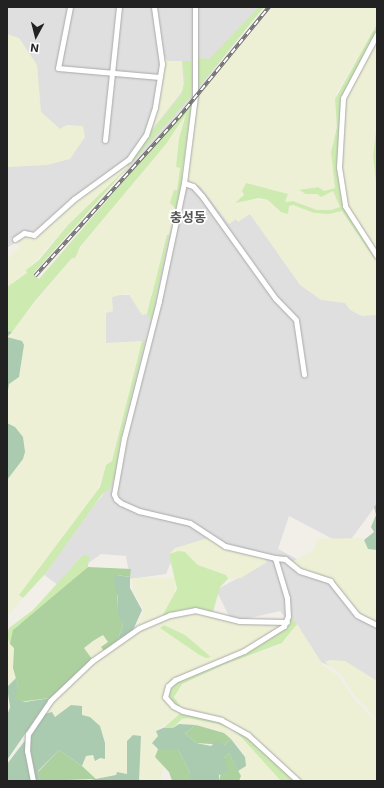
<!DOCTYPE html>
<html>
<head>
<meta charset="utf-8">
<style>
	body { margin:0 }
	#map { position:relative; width:384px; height:788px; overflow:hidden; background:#f2efe9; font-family:Inter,"Noto Sans KR",sans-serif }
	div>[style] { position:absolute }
	.residential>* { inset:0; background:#e0dfdf }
	.farmland>* { inset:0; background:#eef0d5 }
	.grass>* { inset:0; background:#cdebb0 }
	.forest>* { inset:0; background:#add19e }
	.cemetery>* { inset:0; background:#aacbaf }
	.roads { filter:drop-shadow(0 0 1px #a9a9a9) drop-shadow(0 0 1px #a9a9a9) }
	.minor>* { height:5px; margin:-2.5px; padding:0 2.5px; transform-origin:2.5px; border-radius:2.5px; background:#fff }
	.rail>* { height:3.5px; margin-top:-1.75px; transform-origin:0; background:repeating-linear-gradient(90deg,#fff 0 6px,#707070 0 12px); box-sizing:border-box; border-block:1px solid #707070 }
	span { translate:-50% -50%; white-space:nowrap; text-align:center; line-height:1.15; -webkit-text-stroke:3.5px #fff; paint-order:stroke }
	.quarter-label { font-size:13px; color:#555; font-weight:700 }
	.frame { position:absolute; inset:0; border:8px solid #222; pointer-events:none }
	.north { position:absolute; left:16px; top:16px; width:40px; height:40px; -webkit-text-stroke:3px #fff; paint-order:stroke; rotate:187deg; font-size:11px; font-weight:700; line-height:16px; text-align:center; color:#222 }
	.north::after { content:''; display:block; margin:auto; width:14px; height:18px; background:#222; clip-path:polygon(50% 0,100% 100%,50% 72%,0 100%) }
</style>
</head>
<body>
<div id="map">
	<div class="residential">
		<div style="clip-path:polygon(7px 7px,263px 7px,195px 94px,133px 167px,7px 248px,7px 165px,59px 133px,38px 115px,7px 39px)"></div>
		<div style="clip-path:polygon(176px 176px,194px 176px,252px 202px,377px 312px,377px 504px,346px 546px,289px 516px,278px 549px,334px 579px,377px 619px,377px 683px,320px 662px,280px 611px,232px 622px,216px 590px,260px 566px,175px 552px,166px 574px,130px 579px,126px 556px,101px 554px,58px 585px,39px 571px,102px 496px,117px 461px,141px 348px,102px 343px,107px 295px,155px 295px)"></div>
	</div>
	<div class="farmland">
		<div style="clip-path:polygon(273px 7px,377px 7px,377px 24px,336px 94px,337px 127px,332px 145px,335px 188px,324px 191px,316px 187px,300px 191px,318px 194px,333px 191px,340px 207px,331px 210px,317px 210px,293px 201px,285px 202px,288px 194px,246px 183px,240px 200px,268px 200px,287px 214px,289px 206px,293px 205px,314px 213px,329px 214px,342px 211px,377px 263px,377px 315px,362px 316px,350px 310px,345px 303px,321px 300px,300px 285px,250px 214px,238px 222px,236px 219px,229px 224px,200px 186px,187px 181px,198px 96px)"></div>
		<div style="clip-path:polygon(7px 34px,19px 38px,37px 65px,41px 112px,60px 129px,67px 125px,83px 126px,85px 137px,70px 159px,47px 165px,7px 167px)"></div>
		<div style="clip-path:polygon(377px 38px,377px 123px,373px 156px,377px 191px,377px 251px,348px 210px,341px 160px,344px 99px)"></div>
		<div style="clip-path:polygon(164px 57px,168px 61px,182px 61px,184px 89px,147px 136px,156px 109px)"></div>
		<div style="clip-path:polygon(186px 114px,182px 128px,177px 210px,169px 235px,167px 235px,147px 314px,142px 315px,128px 293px,112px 297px,113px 311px,106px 313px,106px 343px,142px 341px,112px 461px,106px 465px,97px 491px,19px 595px,23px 598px,7px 617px,7px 480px,23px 459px,15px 427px,7px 423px,7px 389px,11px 381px,19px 377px,23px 352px,18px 340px,7px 337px,166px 144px)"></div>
		<div style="clip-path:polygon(126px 162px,128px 167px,68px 225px,27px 270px,27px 273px,7px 287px,7px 259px,19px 248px,17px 239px,24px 234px,34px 236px,77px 199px)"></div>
		<div style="clip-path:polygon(362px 538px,368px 549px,377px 550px,377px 624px,358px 615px,334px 583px,301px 569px,292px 562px,314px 550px,317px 539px)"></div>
		<div style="clip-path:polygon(205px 539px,211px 539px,229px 549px,263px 556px,267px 562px,241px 578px,228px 579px,226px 575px,198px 565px,179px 551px,169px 554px,175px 548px)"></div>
		<div style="clip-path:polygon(132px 578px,175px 578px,175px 594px,161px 618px,138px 626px,144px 609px,133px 592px)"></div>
		<div style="clip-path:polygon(evenodd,195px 611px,230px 620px,284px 623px,243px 649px,167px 686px,164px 692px,166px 702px,182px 712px,156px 731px,158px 736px,153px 741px,154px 747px,158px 749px,155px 757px,164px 767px,160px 781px,139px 781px,141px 736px,133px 735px,127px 741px,127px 774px,96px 779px,82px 766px,86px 756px,105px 759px,105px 743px,82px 715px,82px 706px,67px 708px,55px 717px,52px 712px,44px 714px,51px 702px,86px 668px,135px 632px,170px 616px,195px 611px,161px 628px,185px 635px,210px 657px,198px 654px,161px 628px)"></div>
		<div style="clip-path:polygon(297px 624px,323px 665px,339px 677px,352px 697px,377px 722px,377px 781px,300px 781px,265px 747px,241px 728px,228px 721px,182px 709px,176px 701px,175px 694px,182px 684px,233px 660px,276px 647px,286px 639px)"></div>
		<div style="clip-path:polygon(7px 635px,14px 648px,13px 661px,16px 678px,7px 687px)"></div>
		<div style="clip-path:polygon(103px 635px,108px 642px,104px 651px,92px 659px,84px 648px)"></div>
		<div style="clip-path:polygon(330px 660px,345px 661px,377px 681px,377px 719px,354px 695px,341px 674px,325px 662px)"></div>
		<div style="clip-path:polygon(188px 718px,218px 724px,232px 729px,266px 762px,281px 781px,239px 781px,241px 776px,238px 771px,246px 766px,245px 757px,239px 747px,224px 733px,196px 725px,179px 724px,182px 719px)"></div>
	</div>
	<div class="grass">
		<div style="clip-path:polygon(259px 7px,264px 7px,198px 88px,198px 58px,209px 59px)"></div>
		<div style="clip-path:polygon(377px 24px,377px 30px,342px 98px,340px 192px,377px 263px,342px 211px,329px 214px,314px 213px,293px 205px,289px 206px,288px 214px,281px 212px,268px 200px,259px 198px,235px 203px,244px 195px,242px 191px,246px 183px,288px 194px,285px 202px,293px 201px,317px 210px,331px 210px,340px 207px,333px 191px,321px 197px,317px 194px,306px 194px,299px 190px,318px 187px,324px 191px,335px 188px,331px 152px,337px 127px,335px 99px)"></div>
		<div style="clip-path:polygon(182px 61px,191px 61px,192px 95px,128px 167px,33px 274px,39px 279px,192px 102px,177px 210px,170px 203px,174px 190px,177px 190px,180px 168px,176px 167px,179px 139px,186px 114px,166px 144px,80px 247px,75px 258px,72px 258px,35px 301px,12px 332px,7px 331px,7px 287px,27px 273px,26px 270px,39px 260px,68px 225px,128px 167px,126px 162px,181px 95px,185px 80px)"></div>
		<div style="clip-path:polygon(377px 123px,376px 142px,377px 191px,373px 156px)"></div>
		<div style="clip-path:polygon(167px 235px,169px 235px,151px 321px,147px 314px)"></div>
		<div style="clip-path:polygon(145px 340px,121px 438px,115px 476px,108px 491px,103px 493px,45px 574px,23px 598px,19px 595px,100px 487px,106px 465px,112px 461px,142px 341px)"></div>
		<div style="clip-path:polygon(179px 551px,185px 552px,198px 565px,226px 575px,228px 579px,220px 587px,213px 612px,194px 608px,177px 611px,161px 618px,177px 589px,169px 554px)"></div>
		<div style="clip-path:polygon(83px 555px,89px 556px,88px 567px,32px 617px,17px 626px,10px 644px,7px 635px,9px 628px,33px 610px)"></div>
		<div style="clip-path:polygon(291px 617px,297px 624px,282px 643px,223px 665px,182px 684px,174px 697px,182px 709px,173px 705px,169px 694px,176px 681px,249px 651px,285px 628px)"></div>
		<div style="clip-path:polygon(164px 625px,185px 635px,211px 657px,206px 658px,198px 654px,160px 628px)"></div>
		<div style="clip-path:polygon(182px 712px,221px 722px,247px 736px,296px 781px,281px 781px,242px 738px,232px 729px,218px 724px,188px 718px,182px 719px,173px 728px,163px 728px)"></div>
	</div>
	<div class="forest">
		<div style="clip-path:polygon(88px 567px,131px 569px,130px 577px,117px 575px,118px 611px,123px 625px,117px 642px,104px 651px,101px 647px,108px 642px,103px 635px,93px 641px,84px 648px,92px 659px,50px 698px,19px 702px,15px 699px,14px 695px,18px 686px,13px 668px,14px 648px,10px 644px,13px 630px)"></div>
		<div style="clip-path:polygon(196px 725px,224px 733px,231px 739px,224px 745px,196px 743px,185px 733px)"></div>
		<div style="clip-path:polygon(158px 749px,178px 749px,190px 773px,190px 781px,172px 781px,169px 772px,155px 757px)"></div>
		<div style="clip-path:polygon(59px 750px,82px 766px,96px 779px,40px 781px,38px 772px)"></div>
		<div style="clip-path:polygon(229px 753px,241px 776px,239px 781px,219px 781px,224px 758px)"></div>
	</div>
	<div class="cemetery">
		<div style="clip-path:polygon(7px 331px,12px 332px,7px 337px,22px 341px,24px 345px,19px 377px,9px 384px,7px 397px)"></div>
		<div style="clip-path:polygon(7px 423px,15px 427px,23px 437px,25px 452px,23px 459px,7px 480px)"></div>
		<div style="clip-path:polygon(377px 503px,377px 550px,368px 549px,364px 540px,374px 532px,371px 527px,376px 515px,374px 507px)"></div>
		<div style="clip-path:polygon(117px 575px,130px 577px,130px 588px,142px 610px,133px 630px,117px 642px,123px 625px,118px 615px,118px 597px,113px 580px)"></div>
		<div style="clip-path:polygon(16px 678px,18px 686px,15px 699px,25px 702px,50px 698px,7px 760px,7px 716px,10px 707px,7px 687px)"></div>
		<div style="clip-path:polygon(71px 705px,82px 706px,82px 715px,90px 717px,100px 726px,105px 743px,105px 759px,100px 758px,95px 761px,93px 755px,86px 756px,82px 766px,59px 750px,38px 771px,40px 781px,34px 781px,29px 751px,30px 735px,44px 714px,52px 712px,55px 717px)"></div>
		<div style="clip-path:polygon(179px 724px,196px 725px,185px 733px,196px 743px,211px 746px,218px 740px,224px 745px,231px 739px,245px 757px,246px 766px,238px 771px,229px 753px,224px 758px,228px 771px,219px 775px,219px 781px,190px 781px,190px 773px,178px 749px,158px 749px,152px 743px,158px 736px,156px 731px,163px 728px,173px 728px)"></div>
		<div style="clip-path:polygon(133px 735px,141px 736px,139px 781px,85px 781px,116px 775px,117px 772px,127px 774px,127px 741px)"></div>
		<div style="clip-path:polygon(27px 738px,31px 781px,7px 781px,7px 764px)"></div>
	</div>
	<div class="roads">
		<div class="minor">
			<div style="left:70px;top:7px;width:62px;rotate:101.1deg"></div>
			<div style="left:58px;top:68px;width:102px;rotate:5deg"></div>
			<div style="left:195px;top:7px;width:89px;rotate:90deg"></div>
			<div style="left:195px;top:96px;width:88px;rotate:97.2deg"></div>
			<div style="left:184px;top:183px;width:121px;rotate:102deg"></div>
			<div style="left:159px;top:301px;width:141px;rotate:104.3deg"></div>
			<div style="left:124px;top:438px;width:57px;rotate:100.1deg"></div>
			<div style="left:114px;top:494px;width:5px;rotate:68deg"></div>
			<div style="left:116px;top:499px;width:6px;rotate:39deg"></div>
			<div style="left:121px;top:503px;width:20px;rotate:24deg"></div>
			<div style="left:139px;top:511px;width:52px;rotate:13.2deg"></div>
			<div style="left:190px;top:523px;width:42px;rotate:33.3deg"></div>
			<div style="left:225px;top:546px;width:51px;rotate:13.5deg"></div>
			<div style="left:275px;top:558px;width:42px;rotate:73.3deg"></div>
			<div style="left:287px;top:598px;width:18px;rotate:87deg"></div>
			<div style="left:288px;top:616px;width:11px;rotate:112deg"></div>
			<div style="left:284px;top:626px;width:47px;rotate:148deg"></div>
			<div style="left:244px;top:651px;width:75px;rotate:157.2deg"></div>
			<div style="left:175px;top:680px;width:9px;rotate:139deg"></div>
			<div style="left:168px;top:686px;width:11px;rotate:105deg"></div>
			<div style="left:165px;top:697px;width:12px;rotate:48deg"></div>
			<div style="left:173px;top:706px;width:11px;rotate:27deg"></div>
			<div style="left:183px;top:711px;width:39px;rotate:13deg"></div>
			<div style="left:221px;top:720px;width:31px;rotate:29deg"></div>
			<div style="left:248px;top:735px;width:68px;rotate:42.6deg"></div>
			<div style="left:377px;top:34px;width:72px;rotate:118deg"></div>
			<div style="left:343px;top:98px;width:69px;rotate:93.3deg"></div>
			<div style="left:339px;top:167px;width:39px;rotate:81deg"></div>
			<div style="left:345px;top:206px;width:59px;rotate:57.4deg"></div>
			<div style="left:105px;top:140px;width:134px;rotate:-84deg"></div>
			<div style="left:184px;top:183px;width:9px;rotate:18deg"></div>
			<div style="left:193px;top:186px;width:13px;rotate:48deg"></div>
			<div style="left:202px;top:196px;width:125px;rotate:54.4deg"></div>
			<div style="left:275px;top:298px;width:30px;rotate:46deg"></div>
			<div style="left:296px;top:320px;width:55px;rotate:81.6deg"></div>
			<div style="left:15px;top:239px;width:11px;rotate:-34deg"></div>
			<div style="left:24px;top:233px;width:10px;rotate:11deg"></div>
			<div style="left:34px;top:235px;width:54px;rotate:-42deg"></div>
			<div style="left:74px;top:199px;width:68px;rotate:-36deg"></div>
			<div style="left:129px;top:159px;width:29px;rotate:-55deg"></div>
			<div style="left:146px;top:135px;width:29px;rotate:-72deg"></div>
			<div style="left:155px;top:107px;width:44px;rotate:-80.8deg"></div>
			<div style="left:162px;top:64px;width:58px;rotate:-98deg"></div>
			<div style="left:275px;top:558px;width:10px;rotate:6deg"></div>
			<div style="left:285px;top:559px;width:19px;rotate:39deg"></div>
			<div style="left:300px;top:571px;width:32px;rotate:18deg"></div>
			<div style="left:330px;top:581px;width:43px;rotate:51.5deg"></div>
			<div style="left:357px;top:615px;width:22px;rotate:27deg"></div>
			<div style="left:33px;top:781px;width:31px;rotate:-101deg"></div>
			<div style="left:27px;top:751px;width:17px;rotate:-87deg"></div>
			<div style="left:28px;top:734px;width:40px;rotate:-56deg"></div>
			<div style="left:50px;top:701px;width:58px;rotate:-43.6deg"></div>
			<div style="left:92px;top:661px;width:57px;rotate:-35.1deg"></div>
			<div style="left:139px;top:628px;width:34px;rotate:-23deg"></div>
			<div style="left:170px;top:615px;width:25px;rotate:-11deg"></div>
			<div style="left:195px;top:610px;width:45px;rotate:14deg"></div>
			<div style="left:239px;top:621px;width:48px;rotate:1.2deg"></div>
		</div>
	</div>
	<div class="rail">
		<div style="left:35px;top:276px;width:213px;rotate:-47.9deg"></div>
		<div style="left:178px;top:118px;width:144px;rotate:-50.7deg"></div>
	</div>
	<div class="quarter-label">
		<span style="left:188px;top:217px">충성동</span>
	</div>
	<div class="frame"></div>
	<div class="north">N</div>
</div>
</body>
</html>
